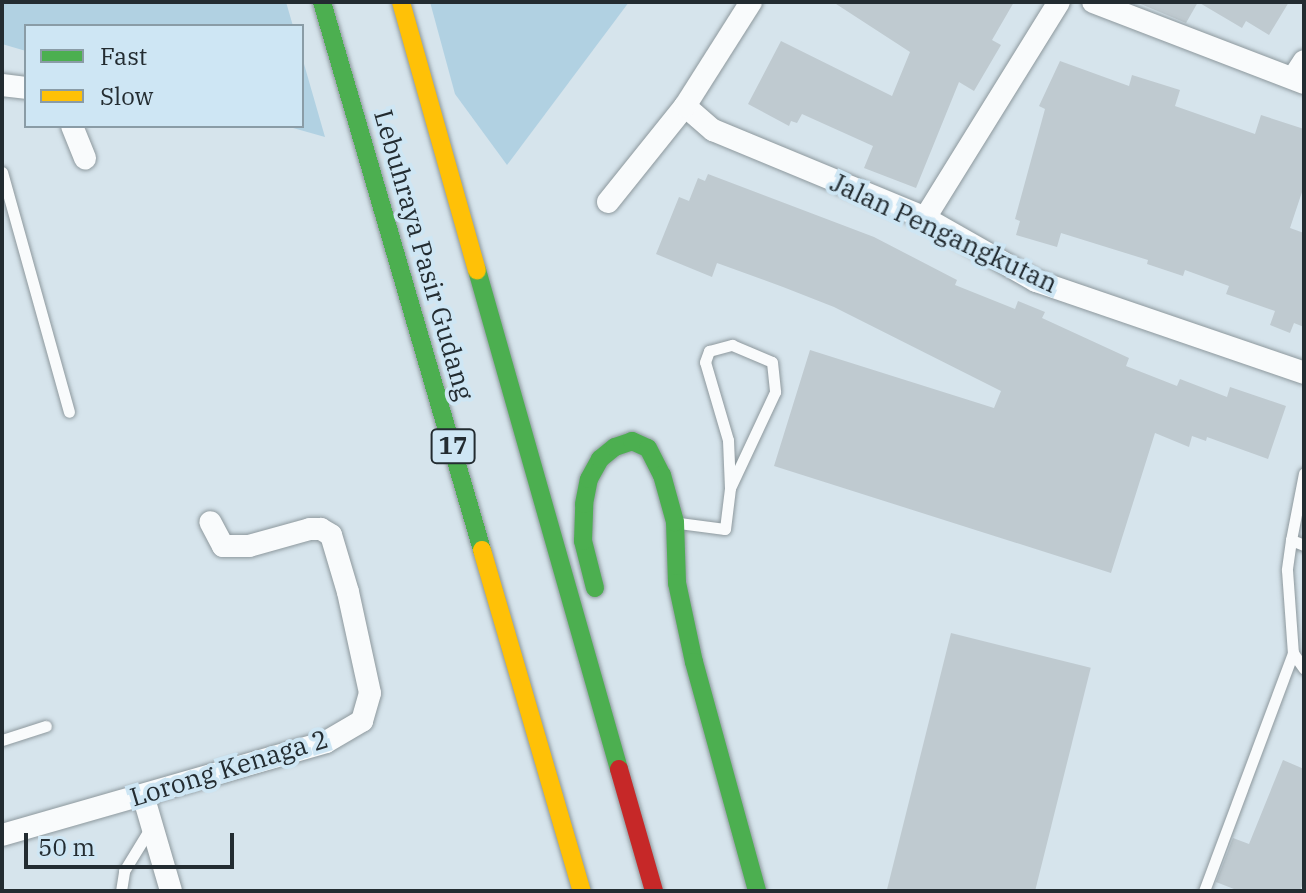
<!DOCTYPE html>
<html>
<head>
<meta charset="utf-8">
<style>
	body { margin:0 }
	#map { position:relative; width:1306px; height:893px; overflow:hidden; background:#d6e4ec; font-family:"IBM Plex Serif",serif }
	div>[style] { position:absolute }
	.green>* { inset:0; background:#b1d1e2 }
	.building>* { inset:0; background:#bfcad0; transform-origin:0 0 }
	.roads { filter:drop-shadow(0 0 2px #8d989d) drop-shadow(0 0 2px #8d989d) }
	.lane>* { height:11px; margin:-5.5px; padding:0 5.5px; transform-origin:5.5px; border-radius:5.5px; background:#f9fbfc }
	.street>* { height:22px; margin:-11px; padding:0 11px; transform-origin:11px; border-radius:11px; background:#f9fbfc }
	.fast>* { height:18px; margin:-9px; padding:0 9px; transform-origin:9px; border-radius:9px; background:#4caf50 }
	.slow>* { height:18px; margin:-9px; padding:0 9px; transform-origin:9px; border-radius:9px; background:#ffc107 }
	.jam>* { height:18px; margin:-9px; padding:0 9px; transform-origin:9px; border-radius:9px; background:#c62828 }
	span { translate:-50% -50%; white-space:nowrap; text-align:center; line-height:1.15; -webkit-text-stroke:8px #cee6f4; paint-order:stroke }
	.shield-label span { padding:2px 6px; background:#cee6f4; border:2px solid; border-radius:6px; -webkit-text-stroke-width:0 }
	.shield-label { font-size:24px; color:#232c31; font-weight:700 }
	.street-label { font-size:26px; color:#232c31 }
	.frame { position:absolute; inset:0; border:4px solid #232c31; pointer-events:none }
	.legend { position:absolute; left:24px; top:24px; width:280px; height:104px; box-sizing:border-box; background:#cee6f4; border:2px solid #8a9ca6; margin:0; padding:10px 14px; list-style:none; font-size:24px; color:#232c31 }
	.legend li { display:flex; align-items:center; gap:16px; height:40px }
	.legend b { width:40px; border:2px solid #8a9ca6 }
	.scale { position:absolute; left:24px; top:833px; width:210px; height:36px; box-sizing:border-box; border:4px solid #232c31; border-top:0; padding-left:10px; font-size:24px; line-height:28px; white-space:nowrap; color:#232c31; -webkit-text-stroke:6px #cee6f4; paint-order:stroke }
</style>
</head>
<body>
<div id="map">
	<div class="green">
		<div style="clip-path:polygon(2px 2px,286px 2px,293px 26px,26px 26px,26px 51px,2px 44px)"></div>
		<div style="clip-path:polygon(430px 2px,629px 2px,507px 165px,455px 94px)"></div>
		<div style="clip-path:polygon(302px 57px,325px 137px,286px 126px,302px 126px)"></div>
	</div>
	<div class="building">
		<div style="clip-path:polygon(833px 2px,1014px 2px,992px 40px,1001px 45px,974px 91px,959px 82px,916px 188px,864px 168px,873px 146px,802px 114px,797px 123px,791px 121px,789px 126px,748px 104px,781px 41px,892px 96px,910px 52px)"></div>
		<div style="clip-path:polygon(1136px 2px,1198px 2px,1186px 23px)"></div>
		<div style="clip-path:polygon(1198px 2px,1289px 2px,1269px 35px,1246px 21px,1242px 28px)"></div>
		<div style="clip-path:polygon(1060px 61px,1129px 86px,1132px 75px,1180px 90px,1175px 106px,1255px 134px,1261px 115px,1304px 129px,1304px 186px,1290px 228px,1304px 233px,1304px 327px,1294px 323px,1290px 333px,1270px 325px,1275px 311px,1226px 294px,1229px 286px,1185px 270px,1183px 276px,1147px 264px,1148px 260px,1061px 233px,1057px 247px,1016px 235px,1020px 221px,1015px 219px,1045px 109px,1039px 106px)"></div>
		<div style="clip-path:polygon(708px 174px,874px 237px,957px 280px,955px 285px,1015px 309px,1018px 301px,1045px 312px,1042px 318px,1129px 358px,1126px 366px,1177px 386px,1180px 379px,1227px 397px,1230px 387px,1286px 406px,1268px 459px,1207px 437px,1206px 441px,1192px 436px,1189px 447px,1155px 433px,1111px 573px,774px 466px,810px 350px,994px 408px,1001px 391px,834px 307px,783px 287px,717px 263px,712px 277px,656px 254px,679px 197px,689px 201px,698px 178px,705px 181px)"></div>
		<div style="left:951px;top:633px;width:144px;height:266px;rotate:14deg"></div>
		<div style="clip-path:polygon(1283px 760px,1304px 769px,1304px 881px,1300px 891px,1239px 891px,1216px 882px,1233px 838px,1249px 844px)"></div>
	</div>
	<div class="roads">
		<div class="lane">
			<div style="left:2px;top:172px;width:249px;rotate:74.4deg"></div>
			<div style="left:679px;top:523px;width:46px;rotate:7.4deg"></div>
			<div style="left:725px;top:529px;width:41px;rotate:-83deg"></div>
			<div style="left:730px;top:488px;width:48px;rotate:-92.4deg"></div>
			<div style="left:728px;top:440px;width:81px;rotate:-106.4deg"></div>
			<div style="left:705px;top:362px;width:12px;rotate:-70deg"></div>
			<div style="left:709px;top:351px;width:24px;rotate:-15deg"></div>
			<div style="left:732px;top:345px;width:43px;rotate:23deg"></div>
			<div style="left:772px;top:362px;width:30px;rotate:84deg"></div>
			<div style="left:775px;top:392px;width:106px;rotate:115.1deg"></div>
			<div style="left:1291px;top:540px;width:68px;rotate:-79deg"></div>
			<div style="left:1304px;top:545px;width:14px;rotate:-159deg"></div>
			<div style="left:1291px;top:540px;width:30px;rotate:98deg"></div>
			<div style="left:1287px;top:570px;width:83px;rotate:85.9deg"></div>
			<div style="left:1293px;top:653px;width:19px;rotate:55deg"></div>
			<div style="left:2px;top:740px;width:46px;rotate:-17.7deg"></div>
			<div style="left:121px;top:891px;width:20px;rotate:-81deg"></div>
			<div style="left:124px;top:871px;width:52px;rotate:-58.5deg"></div>
			<div style="left:1204px;top:891px;width:254px;rotate:-69.5deg"></div>
		</div>
		<div class="street">
			<div style="left:1093px;top:2px;width:226px;rotate:21deg"></div>
			<div style="left:1293px;top:78px;width:20px;rotate:-57deg"></div>
			<div style="left:2px;top:85px;width:24px;rotate:7deg"></div>
			<div style="left:685px;top:106px;width:37px;rotate:41deg"></div>
			<div style="left:713px;top:130px;width:230px;rotate:22.5deg"></div>
			<div style="left:925px;top:218px;width:128px;rotate:29.6deg"></div>
			<div style="left:1036px;top:281px;width:283px;rotate:18.9deg"></div>
			<div style="left:72px;top:126px;width:35px;rotate:68deg"></div>
			<div style="left:608px;top:202px;width:123px;rotate:-51.3deg"></div>
			<div style="left:685px;top:106px;width:123px;rotate:-57.6deg"></div>
			<div style="left:925px;top:218px;width:254px;rotate:-58.2deg"></div>
			<div style="left:143px;top:795px;width:100px;rotate:73.7deg"></div>
			<div style="left:2px;top:835px;width:337px;rotate:-16deg"></div>
			<div style="left:326px;top:742px;width:42px;rotate:-30.3deg"></div>
			<div style="left:362px;top:721px;width:29px;rotate:-74deg"></div>
			<div style="left:370px;top:693px;width:103px;rotate:-102.3deg"></div>
			<div style="left:348px;top:592px;width:59px;rotate:-106.6deg"></div>
			<div style="left:331px;top:535px;width:12px;rotate:-149deg"></div>
			<div style="left:321px;top:529px;width:11px;rotate:180deg"></div>
			<div style="left:310px;top:529px;width:63px;rotate:164.4deg"></div>
			<div style="left:249px;top:546px;width:26px;rotate:180deg"></div>
			<div style="left:223px;top:546px;width:27px;rotate:-118deg"></div>
		</div>
		<div class="fast">
			<div style="left:322px;top:2px;width:571px;rotate:73.72deg"></div>
			<div style="left:477px;top:270px;width:519px;rotate:74.12deg"></div>
			<div style="left:675px;top:522px;width:61px;rotate:88.1deg"></div>
			<div style="left:677px;top:583px;width:81px;rotate:77.9deg"></div>
			<div style="left:694px;top:662px;width:238px;rotate:74.6deg"></div>
			<div style="left:595px;top:588px;width:49px;rotate:-104.3deg"></div>
			<div style="left:583px;top:541px;width:37px;rotate:-88deg"></div>
			<div style="left:584px;top:504px;width:25px;rotate:-79deg"></div>
			<div style="left:589px;top:479px;width:23px;rotate:-61deg"></div>
			<div style="left:600px;top:459px;width:19px;rotate:-39deg"></div>
			<div style="left:615px;top:447px;width:18px;rotate:-19deg"></div>
			<div style="left:632px;top:441px;width:17px;rotate:24deg"></div>
			<div style="left:648px;top:448px;width:30px;rotate:63deg"></div>
			<div style="left:662px;top:475px;width:49px;rotate:74.5deg"></div>
		</div>
		<div class="slow">
			<div style="left:401px;top:2px;width:279px;rotate:74.2deg"></div>
			<div style="left:482px;top:550px;width:355px;rotate:73.7deg"></div>
		</div>
		<div class="jam">
			<div style="left:619px;top:769px;width:127px;rotate:74deg"></div>
		</div>
	</div>
	<div class="shield-label">
		<span style="left:453px;top:446px">17</span>
	</div>
	<div class="street-label">
		<span style="left:944px;top:233px;rotate:25deg">Jalan Pengangkutan</span>
		<span style="left:424px;top:255px;rotate:74deg">Lebuhraya Pasir Gudang</span>
		<span style="left:229px;top:768px;rotate:-17deg">Lorong Kenaga 2</span>
	</div>
	<div class="frame"></div>
	<ul class="legend">
	<li><b style="height:10px;background:#4caf50"></b>Fast</li>
	<li><b style="height:10px;background:#ffc107"></b>Slow</li>
	</ul>
	<div class="scale">50 m</div>
</div>
</body>
</html>
